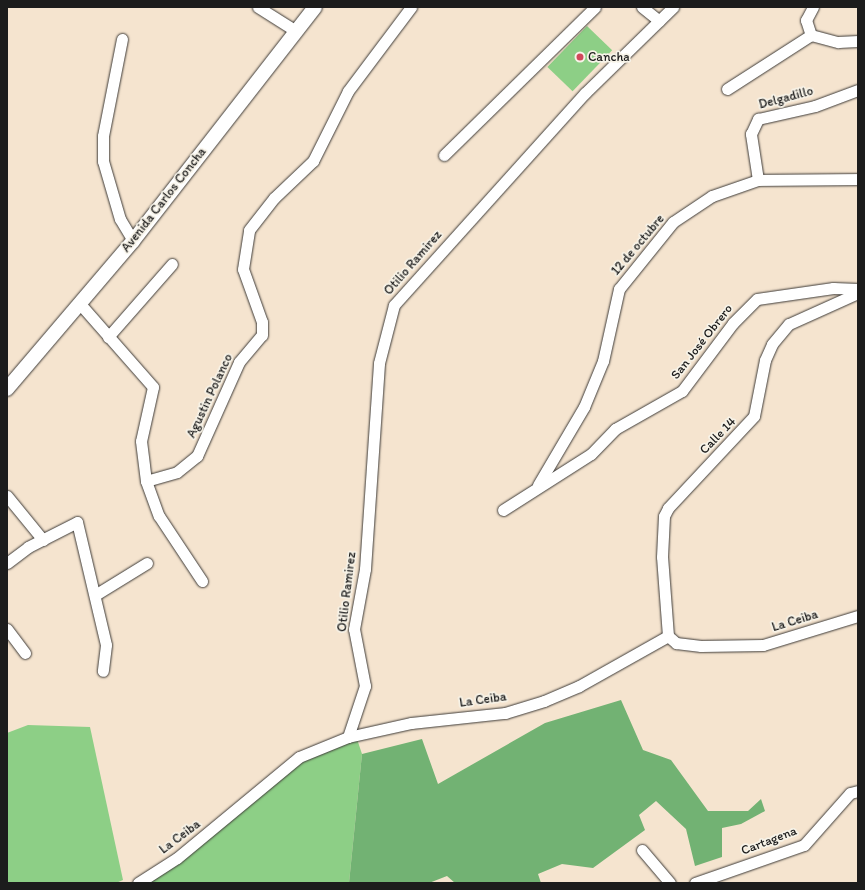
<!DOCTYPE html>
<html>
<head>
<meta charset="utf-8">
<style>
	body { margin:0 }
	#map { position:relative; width:865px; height:890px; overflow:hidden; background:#f5e4cf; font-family:Itim,sans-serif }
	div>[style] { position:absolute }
	.green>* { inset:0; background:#8dcf86; transform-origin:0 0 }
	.forest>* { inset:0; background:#72b273 }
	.roads { filter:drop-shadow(0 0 1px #3d3a37) drop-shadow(0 0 1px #3d3a37) }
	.minor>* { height:11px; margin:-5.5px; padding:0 5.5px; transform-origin:5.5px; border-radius:5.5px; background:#fff }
	.tertiary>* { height:14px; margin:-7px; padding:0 7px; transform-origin:7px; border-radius:7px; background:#fff }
	.dots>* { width:11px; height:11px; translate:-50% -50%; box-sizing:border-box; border:2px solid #f7f3e8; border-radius:50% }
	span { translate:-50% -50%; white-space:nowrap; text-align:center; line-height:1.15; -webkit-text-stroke:3.5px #f7f3e8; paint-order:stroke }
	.poi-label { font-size:13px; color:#1c1c1c }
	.left { translate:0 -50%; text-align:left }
	.street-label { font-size:13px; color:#1c1c1c }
	.frame { position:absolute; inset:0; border:8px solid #1c1c1c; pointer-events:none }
</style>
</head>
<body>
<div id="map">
	<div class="green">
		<div style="left:587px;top:26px;width:35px;height:57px;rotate:44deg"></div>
		<div style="clip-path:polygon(28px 725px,90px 727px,123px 880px,116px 883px,7px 883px,7px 733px)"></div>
		<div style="clip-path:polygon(355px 733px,362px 754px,349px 883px,139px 883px,290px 763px)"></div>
	</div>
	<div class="forest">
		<div style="clip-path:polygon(621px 700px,643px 750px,671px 760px,708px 811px,748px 811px,761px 799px,765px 811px,741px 824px,722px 828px,722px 857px,695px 866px,686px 829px,656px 801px,639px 815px,645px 830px,593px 868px,562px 864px,538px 874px,541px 883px,455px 883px,447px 876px,429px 883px,349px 883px,362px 754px,422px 739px,438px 784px,545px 723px)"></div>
	</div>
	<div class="roads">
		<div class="minor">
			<div style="left:258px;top:7px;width:45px;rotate:32.3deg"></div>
			<div style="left:642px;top:7px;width:22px;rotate:39deg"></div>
			<div style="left:813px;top:7px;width:15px;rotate:118deg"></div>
			<div style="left:806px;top:20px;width:16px;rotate:72deg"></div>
			<div style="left:811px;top:35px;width:28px;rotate:15deg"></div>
			<div style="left:838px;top:42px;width:20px;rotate:-3deg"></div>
			<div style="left:122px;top:39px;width:99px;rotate:101.1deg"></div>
			<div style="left:103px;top:136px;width:25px;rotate:90deg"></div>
			<div style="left:103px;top:161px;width:60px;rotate:73.7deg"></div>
			<div style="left:120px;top:219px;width:26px;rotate:59deg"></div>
			<div style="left:727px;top:89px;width:100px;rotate:-32.7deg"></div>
			<div style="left:444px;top:155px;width:211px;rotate:-44.4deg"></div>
			<div style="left:758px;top:180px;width:47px;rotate:-98.7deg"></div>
			<div style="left:751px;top:134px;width:17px;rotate:-65deg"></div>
			<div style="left:758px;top:119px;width:58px;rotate:-12.8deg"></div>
			<div style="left:815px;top:106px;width:46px;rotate:-20.4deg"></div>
			<div style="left:81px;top:305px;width:109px;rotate:48.7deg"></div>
			<div style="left:153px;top:387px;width:55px;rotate:102.5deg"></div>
			<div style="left:141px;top:441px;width:40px;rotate:82.9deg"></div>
			<div style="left:146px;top:481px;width:37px;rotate:70deg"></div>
			<div style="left:159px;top:516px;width:78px;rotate:56.5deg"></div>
			<div style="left:108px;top:337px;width:97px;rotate:-48.8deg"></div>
			<div style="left:146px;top:481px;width:32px;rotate:-16deg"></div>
			<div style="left:177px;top:472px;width:26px;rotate:-39deg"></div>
			<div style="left:197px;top:456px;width:103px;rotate:-65.9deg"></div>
			<div style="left:239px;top:362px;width:35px;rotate:-50deg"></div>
			<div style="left:262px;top:335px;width:13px;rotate:-90deg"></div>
			<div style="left:262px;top:322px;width:56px;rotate:-109.7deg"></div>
			<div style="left:243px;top:269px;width:39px;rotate:-81deg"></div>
			<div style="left:249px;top:230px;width:41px;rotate:-52deg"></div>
			<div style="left:274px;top:198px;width:54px;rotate:-43.5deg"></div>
			<div style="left:313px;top:161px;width:78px;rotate:-63.4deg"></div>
			<div style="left:348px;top:91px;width:105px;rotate:-53.1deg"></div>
			<div style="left:538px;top:485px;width:91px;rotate:-59.5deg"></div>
			<div style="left:584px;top:407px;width:50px;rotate:-67.6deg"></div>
			<div style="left:603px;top:361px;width:74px;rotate:-77.5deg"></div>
			<div style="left:619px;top:289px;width:86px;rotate:-51.1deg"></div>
			<div style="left:673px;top:222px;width:47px;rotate:-33.7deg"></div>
			<div style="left:712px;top:196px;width:49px;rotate:-19.2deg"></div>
			<div style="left:758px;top:180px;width:100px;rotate:-0.6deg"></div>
			<div style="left:7px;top:496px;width:57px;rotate:50.7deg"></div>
			<div style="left:503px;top:510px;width:104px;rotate:-32.5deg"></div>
			<div style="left:591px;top:454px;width:35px;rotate:-46deg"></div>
			<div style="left:615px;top:429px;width:77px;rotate:-29.6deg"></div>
			<div style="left:682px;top:391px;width:85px;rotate:-53.1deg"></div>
			<div style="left:733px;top:323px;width:34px;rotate:-45deg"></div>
			<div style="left:757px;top:299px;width:77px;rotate:-8.2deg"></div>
			<div style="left:833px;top:288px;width:25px;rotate:2deg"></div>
			<div style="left:7px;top:563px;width:26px;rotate:-37deg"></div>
			<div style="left:28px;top:547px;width:55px;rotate:-27deg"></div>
			<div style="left:77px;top:522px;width:126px;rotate:76.7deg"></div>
			<div style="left:106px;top:645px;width:26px;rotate:97deg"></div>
			<div style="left:95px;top:595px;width:61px;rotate:-31.6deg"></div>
			<div style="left:7px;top:629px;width:30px;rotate:53deg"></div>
			<div style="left:668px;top:636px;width:79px;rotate:-94.3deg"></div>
			<div style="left:662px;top:557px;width:41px;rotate:-87.2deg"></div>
			<div style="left:664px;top:516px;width:9px;rotate:-63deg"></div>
			<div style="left:668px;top:508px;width:126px;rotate:-46.9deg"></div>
			<div style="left:754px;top:416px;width:57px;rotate:-78.9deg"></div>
			<div style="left:765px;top:360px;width:17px;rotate:-66deg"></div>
			<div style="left:772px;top:344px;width:26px;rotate:-50deg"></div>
			<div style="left:789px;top:324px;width:76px;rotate:-24.2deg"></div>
			<div style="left:668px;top:636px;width:11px;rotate:41deg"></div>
			<div style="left:676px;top:643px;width:25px;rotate:7deg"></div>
			<div style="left:701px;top:646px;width:62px;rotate:-0.9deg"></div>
			<div style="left:763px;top:645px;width:99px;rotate:-17deg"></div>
			<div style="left:348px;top:737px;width:54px;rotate:-71.6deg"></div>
			<div style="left:365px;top:686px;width:58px;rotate:-100.9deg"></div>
			<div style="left:354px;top:629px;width:61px;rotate:-79.6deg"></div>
			<div style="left:365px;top:569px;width:206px;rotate:-86.1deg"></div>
			<div style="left:379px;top:363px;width:60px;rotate:-75.5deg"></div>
			<div style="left:394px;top:305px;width:285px;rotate:-48deg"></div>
			<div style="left:585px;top:93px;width:123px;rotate:-44.3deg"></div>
			<div style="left:642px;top:850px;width:43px;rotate:49.7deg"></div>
			<div style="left:138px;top:883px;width:46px;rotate:-32.7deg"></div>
			<div style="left:177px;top:858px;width:158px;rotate:-39.6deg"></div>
			<div style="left:299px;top:757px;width:53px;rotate:-22.2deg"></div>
			<div style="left:348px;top:737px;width:65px;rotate:-12.5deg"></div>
			<div style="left:411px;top:723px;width:95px;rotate:-6.1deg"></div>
			<div style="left:505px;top:713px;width:41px;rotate:-17.1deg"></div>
			<div style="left:544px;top:701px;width:38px;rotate:-23deg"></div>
			<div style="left:579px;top:686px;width:102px;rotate:-29.3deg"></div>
			<div style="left:695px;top:883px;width:115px;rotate:-19.2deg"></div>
			<div style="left:804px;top:845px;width:69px;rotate:-48.5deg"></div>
			<div style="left:850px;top:793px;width:8px;rotate:-14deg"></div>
		</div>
		<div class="tertiary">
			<div style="left:7px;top:389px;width:194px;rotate:-49.6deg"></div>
			<div style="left:133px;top:241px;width:296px;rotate:-52.1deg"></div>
		</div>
	</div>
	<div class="dots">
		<div style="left:580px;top:57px;background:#d1495b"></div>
	</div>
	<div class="poi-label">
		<span class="left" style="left:588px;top:57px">Cancha</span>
	</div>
	<div class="street-label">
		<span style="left:786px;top:98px;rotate:-15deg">Delgadillo</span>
		<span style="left:164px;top:200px;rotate:-52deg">Avenida Carlos Concha</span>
		<span style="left:638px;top:245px;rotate:-50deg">12 de octubre</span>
		<span style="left:413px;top:263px;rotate:-49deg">Otilio Ramirez</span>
		<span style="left:702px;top:342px;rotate:-52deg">San José Obrero</span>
		<span style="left:210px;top:396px;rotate:-65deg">Agustin Polanco</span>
		<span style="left:718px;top:436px;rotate:-46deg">Calle 14</span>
		<span style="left:347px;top:592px;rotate:-83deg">Otilio Ramirez</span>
		<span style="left:795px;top:621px;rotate:-17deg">La Ceiba</span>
		<span style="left:483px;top:700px;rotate:-8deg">La Ceiba</span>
		<span style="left:180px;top:837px;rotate:-37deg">La Ceiba</span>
		<span style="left:769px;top:841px;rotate:-21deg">Cartagena</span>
	</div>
	<div class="frame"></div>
</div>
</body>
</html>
